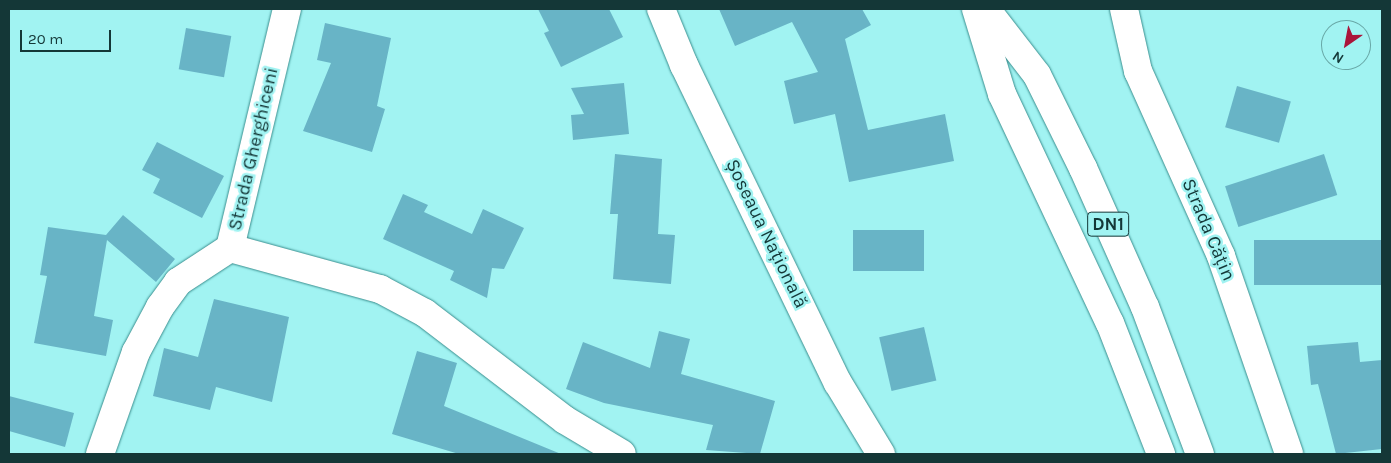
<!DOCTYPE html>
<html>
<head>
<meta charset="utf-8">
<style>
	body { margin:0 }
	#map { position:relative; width:1391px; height:463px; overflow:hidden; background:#a1f3f2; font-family:Karla,sans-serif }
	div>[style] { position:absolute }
	.building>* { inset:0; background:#68b4c6; transform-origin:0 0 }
	.roads { filter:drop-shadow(0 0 1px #3a8e8e) drop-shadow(0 0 1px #3a8e8e) }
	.minor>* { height:28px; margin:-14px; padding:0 14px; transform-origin:14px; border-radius:14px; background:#fff }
	.highway>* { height:28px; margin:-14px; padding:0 14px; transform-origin:14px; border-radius:14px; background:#fff }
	span { translate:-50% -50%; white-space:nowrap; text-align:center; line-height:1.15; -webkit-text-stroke:5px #a1f3f2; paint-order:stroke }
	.shield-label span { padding:1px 4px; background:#a1f3f2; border:1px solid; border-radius:4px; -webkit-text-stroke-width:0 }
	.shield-label { font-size:18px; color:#143737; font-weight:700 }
	.street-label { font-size:19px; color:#143737 }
	.frame { position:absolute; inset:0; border:10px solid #143737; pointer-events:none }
	.north { position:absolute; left:1321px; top:20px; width:50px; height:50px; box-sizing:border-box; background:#a1f3f2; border:1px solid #69a8a7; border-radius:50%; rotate:213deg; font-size:14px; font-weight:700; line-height:20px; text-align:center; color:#143737 }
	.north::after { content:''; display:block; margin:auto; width:18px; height:22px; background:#aa143a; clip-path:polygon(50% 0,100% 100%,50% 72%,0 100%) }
	.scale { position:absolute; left:20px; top:30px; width:91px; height:22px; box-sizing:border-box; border:2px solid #143737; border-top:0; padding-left:6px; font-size:15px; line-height:18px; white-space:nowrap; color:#143737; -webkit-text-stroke:4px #a1f3f2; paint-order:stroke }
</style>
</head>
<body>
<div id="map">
	<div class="building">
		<div style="clip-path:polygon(538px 9px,609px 9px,623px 37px,561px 67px,544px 33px,549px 31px)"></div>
		<div style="clip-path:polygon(719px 9px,862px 9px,871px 25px,845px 39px,868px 130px,945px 114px,954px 161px,849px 182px,835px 114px,794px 124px,784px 81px,818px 72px,792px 22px,735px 46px)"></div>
		<div style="clip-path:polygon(325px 23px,391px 38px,377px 106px,385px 109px,372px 152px,303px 131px,331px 63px,317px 60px)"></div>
		<div style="left:186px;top:28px;width:46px;height:42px;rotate:10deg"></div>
		<div style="clip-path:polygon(624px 83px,629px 134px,573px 140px,571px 115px,584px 114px,571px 88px)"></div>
		<div style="left:1237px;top:86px;width:56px;height:43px;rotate:16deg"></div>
		<div style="clip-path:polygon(157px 142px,224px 176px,202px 218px,153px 193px,160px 179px,142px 170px)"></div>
		<div style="clip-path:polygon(615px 154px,662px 159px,658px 234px,675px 235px,671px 284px,613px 279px,618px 214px,610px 214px)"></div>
		<div style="left:1324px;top:154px;width:43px;height:104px;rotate:72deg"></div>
		<div style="clip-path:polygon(403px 194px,428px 205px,424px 212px,472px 234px,483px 209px,524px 228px,504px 269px,492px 268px,487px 298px,450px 280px,454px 271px,383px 239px)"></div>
		<div style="clip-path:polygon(123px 215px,175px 259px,156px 282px,107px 240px,94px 316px,113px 320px,106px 356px,34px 343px,47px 276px,40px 275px,48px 227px,106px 235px)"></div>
		<div style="left:853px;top:230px;width:71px;height:41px"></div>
		<div style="left:1382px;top:240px;width:45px;height:128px;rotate:90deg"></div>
		<div style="clip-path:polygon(214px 299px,289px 317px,272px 402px,216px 387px,210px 410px,153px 396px,164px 348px,198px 357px)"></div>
		<div style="left:924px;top:327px;width:55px;height:46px;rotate:77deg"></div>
		<div style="clip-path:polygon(659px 331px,690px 339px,681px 374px,775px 401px,760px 454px,706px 450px,713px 425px,604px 403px,566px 389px,583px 342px,650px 368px)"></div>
		<div style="clip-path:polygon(1358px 342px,1360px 362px,1382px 360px,1382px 449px,1336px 454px,1318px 384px,1311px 385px,1307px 346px)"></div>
		<div style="clip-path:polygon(417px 351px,457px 363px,444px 406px,561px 454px,459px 454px,392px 434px)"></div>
		<div style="clip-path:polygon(9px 396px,74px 413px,65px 447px,9px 431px)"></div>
	</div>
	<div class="roads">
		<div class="minor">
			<div style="left:661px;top:9px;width:61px;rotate:67.7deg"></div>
			<div style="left:684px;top:65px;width:353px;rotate:64.2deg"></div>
			<div style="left:838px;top:383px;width:83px;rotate:58.8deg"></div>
			<div style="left:1124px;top:9px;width:64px;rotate:77.3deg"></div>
			<div style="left:1138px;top:71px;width:203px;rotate:65.8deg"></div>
			<div style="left:1221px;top:256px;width:209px;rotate:71deg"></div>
			<div style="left:230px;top:248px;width:156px;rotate:15.3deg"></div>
			<div style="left:380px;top:289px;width:51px;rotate:28.1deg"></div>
			<div style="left:425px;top:313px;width:176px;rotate:37.4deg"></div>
			<div style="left:565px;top:420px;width:66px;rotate:30.8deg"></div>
			<div style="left:100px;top:454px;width:108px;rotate:-70.6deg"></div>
			<div style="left:136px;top:352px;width:51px;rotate:-61.9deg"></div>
			<div style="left:160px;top:307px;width:31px;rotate:-54deg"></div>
			<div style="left:178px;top:282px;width:62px;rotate:-33.2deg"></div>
			<div style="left:230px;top:248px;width:246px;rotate:-76.6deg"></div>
		</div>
		<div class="highway">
			<div style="left:976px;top:9px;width:89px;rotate:73deg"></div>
			<div style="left:1002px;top:94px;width:253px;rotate:64.8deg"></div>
			<div style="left:1110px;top:323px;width:141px;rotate:68.7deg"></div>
			<div style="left:986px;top:9px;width:83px;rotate:52.3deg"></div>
			<div style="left:1037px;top:75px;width:104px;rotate:63.7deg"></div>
			<div style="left:1083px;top:168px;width:152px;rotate:66deg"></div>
			<div style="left:1145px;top:307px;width:157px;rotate:69.5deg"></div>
		</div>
	</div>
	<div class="shield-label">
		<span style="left:1108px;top:224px">DN1</span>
	</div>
	<div class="street-label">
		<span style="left:254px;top:149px;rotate:-77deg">Strada Gherghiceni</span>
		<span style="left:1208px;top:230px;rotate:67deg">Strada Cățin</span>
		<span style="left:766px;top:234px;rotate:64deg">Șoseaua Națională</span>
	</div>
	<div class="frame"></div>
	<div class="north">N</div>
	<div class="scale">20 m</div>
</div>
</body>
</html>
